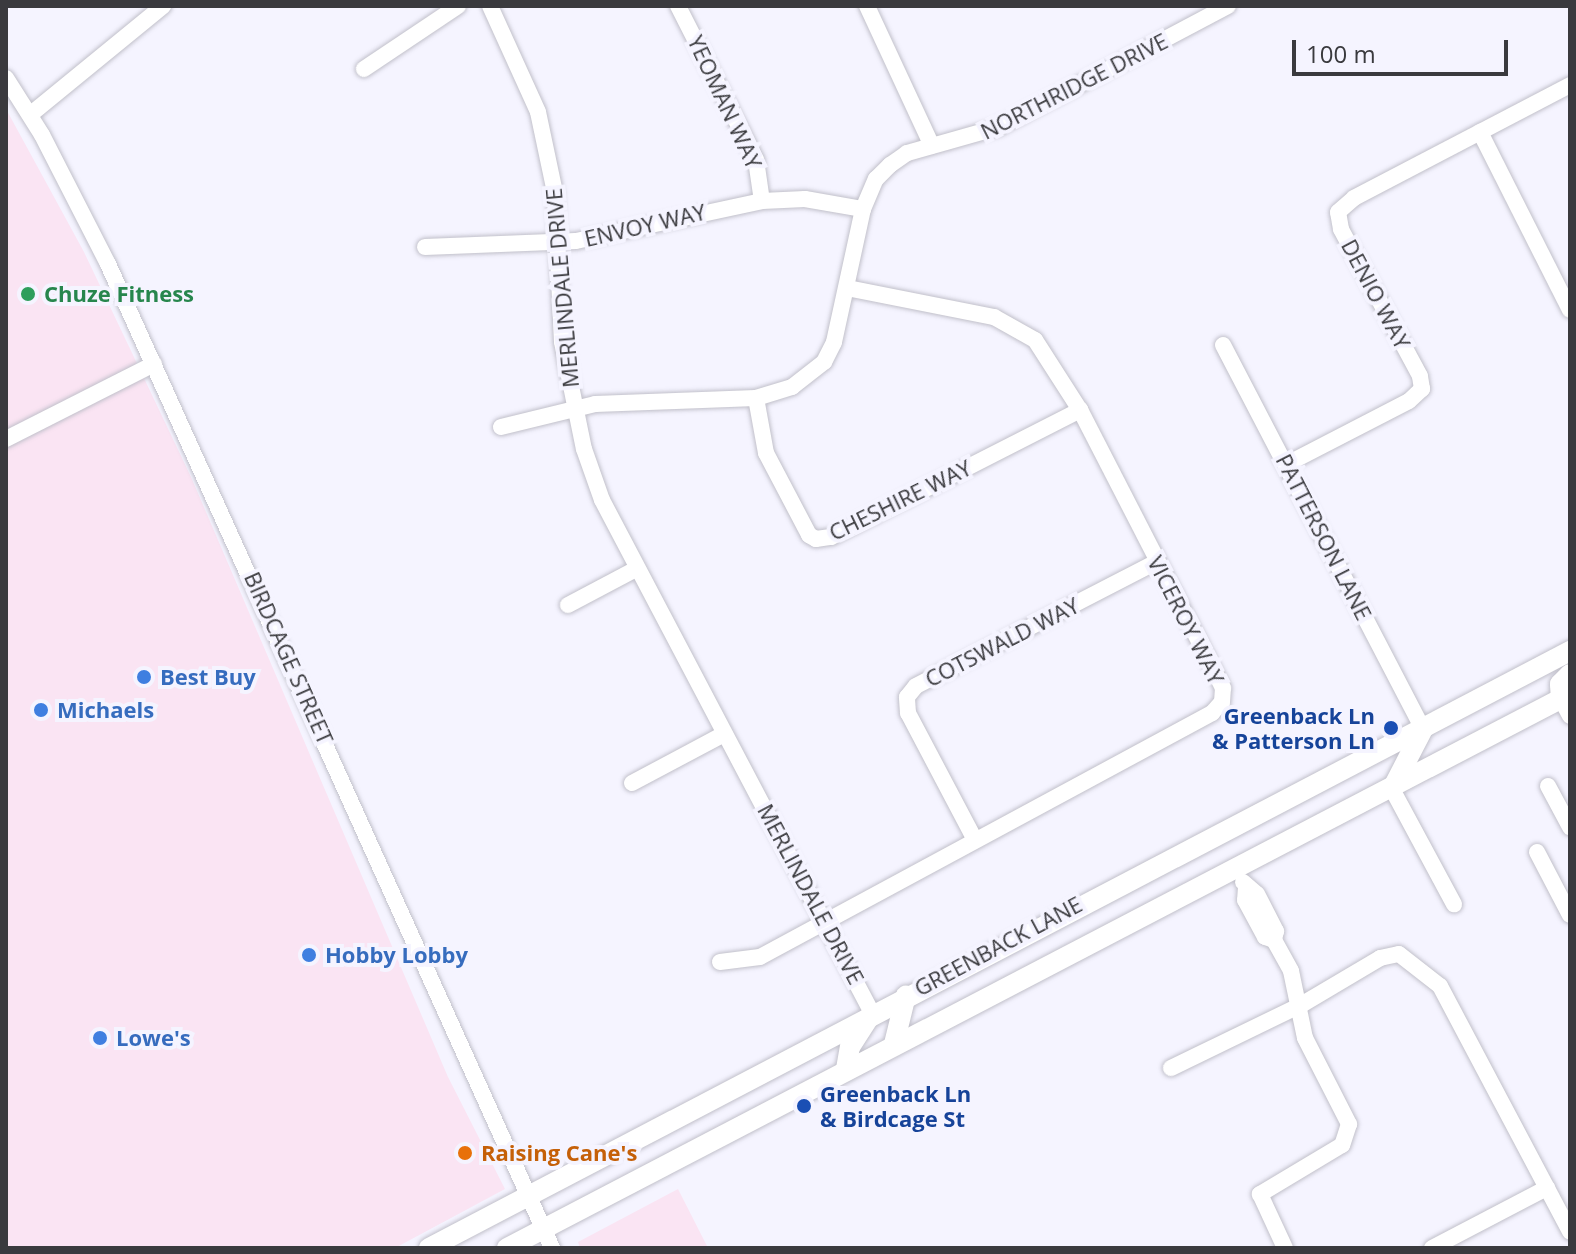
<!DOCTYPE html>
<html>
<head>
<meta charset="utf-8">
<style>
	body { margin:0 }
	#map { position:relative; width:1576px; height:1254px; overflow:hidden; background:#f5f4ff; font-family:"Open Sans",sans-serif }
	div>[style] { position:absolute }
	.commercial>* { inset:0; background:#fae4f3 }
	.roads { filter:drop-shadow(0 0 2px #c1c0ca) drop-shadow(0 0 2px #c1c0ca) }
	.minor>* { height:16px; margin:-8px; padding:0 8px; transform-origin:8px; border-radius:8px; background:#fff }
	.major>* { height:20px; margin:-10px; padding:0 10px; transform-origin:10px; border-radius:10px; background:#fff }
	.dots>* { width:22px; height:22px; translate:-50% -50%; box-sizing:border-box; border:4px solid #f5f4ff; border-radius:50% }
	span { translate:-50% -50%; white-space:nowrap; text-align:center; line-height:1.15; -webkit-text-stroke:8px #f5f4ff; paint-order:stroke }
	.street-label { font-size:22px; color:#3a3a3e }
	.leisure-label { font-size:22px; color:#27864d; font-weight:700 }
	.left { translate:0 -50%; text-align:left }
	.shop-label { font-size:22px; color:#366cbe; font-weight:700 }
	.transit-label { font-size:22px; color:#164399; font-weight:700 }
	.right { translate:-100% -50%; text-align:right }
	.food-label { font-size:22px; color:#c56008; font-weight:700 }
	.frame { position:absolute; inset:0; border:8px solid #3a3a3e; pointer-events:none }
	.scale { position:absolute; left:1292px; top:40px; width:216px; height:36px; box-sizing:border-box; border:4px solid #3a3a3e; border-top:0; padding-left:10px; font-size:24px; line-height:28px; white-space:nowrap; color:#3a3a3e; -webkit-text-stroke:6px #f5f4ff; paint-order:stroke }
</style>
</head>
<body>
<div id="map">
	<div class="commercial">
		<div style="clip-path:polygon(6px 109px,84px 252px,191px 477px,448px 1077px,505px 1189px,395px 1248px,6px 1248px)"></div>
		<div style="clip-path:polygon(678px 1189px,708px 1248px,580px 1248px,578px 1242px)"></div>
	</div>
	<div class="roads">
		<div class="minor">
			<div style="left:490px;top:6px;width:116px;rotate:65.6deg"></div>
			<div style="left:538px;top:112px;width:83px;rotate:78.1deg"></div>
			<div style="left:555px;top:193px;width:149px;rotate:87.3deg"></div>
			<div style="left:562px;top:342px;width:109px;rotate:78.4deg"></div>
			<div style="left:584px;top:449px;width:54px;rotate:70.6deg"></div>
			<div style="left:602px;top:500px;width:580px;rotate:62.24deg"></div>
			<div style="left:678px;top:6px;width:173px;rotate:63.1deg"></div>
			<div style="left:756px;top:160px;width:41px;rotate:81.7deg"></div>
			<div style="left:867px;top:6px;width:154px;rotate:65.1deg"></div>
			<div style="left:364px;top:69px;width:113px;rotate:-33.8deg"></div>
			<div style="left:6px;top:78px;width:67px;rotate:57.7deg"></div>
			<div style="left:42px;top:135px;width:145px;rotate:62.9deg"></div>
			<div style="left:108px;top:264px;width:1080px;rotate:65.71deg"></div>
			<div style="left:31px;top:114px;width:171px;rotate:-39.3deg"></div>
			<div style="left:1480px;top:132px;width:199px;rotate:63.2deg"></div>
			<div style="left:425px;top:247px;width:151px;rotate:-2.3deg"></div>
			<div style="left:576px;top:241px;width:190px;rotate:-12.1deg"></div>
			<div style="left:762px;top:201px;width:43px;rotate:-2.7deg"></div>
			<div style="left:805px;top:199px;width:59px;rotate:9.8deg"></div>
			<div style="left:1223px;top:345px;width:433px;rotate:62.5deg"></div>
			<div style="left:756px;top:398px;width:56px;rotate:79.7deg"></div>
			<div style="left:766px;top:453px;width:93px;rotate:62.3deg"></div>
			<div style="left:809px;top:535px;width:8px;rotate:30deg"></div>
			<div style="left:816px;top:539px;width:15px;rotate:-8deg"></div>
			<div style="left:831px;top:537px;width:280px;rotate:-27deg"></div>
			<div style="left:501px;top:427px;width:97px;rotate:-13.7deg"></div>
			<div style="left:595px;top:404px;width:161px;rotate:-2.1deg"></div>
			<div style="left:756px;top:398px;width:38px;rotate:-17deg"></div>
			<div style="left:792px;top:387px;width:41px;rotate:-38deg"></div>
			<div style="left:824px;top:362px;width:22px;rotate:-63deg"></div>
			<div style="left:834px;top:342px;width:136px;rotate:-77.7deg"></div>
			<div style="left:863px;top:209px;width:33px;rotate:-67deg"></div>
			<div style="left:876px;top:179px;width:20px;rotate:-45deg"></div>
			<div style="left:890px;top:165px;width:21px;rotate:-35deg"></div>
			<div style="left:907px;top:153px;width:96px;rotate:-15.8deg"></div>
			<div style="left:999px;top:127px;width:259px;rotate:-27.9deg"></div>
			<div style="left:6px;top:439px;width:166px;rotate:-26.9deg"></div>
			<div style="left:1287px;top:464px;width:137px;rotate:-27.3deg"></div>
			<div style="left:1409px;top:401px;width:18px;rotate:-43deg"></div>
			<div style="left:1422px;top:389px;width:13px;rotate:-99deg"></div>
			<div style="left:1420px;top:376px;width:167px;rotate:-118.3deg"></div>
			<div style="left:1341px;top:229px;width:17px;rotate:-100deg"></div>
			<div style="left:1338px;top:212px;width:21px;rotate:-41deg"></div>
			<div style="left:1354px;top:198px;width:244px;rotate:-27.6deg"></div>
			<div style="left:568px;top:605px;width:77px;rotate:-27.9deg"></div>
			<div style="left:1561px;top:699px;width:19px;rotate:62deg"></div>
			<div style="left:632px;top:783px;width:104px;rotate:-28deg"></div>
			<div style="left:1548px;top:786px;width:47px;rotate:61.8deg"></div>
			<div style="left:1392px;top:789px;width:131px;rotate:61.7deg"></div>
			<div style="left:975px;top:840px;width:144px;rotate:-117.8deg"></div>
			<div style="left:908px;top:713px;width:16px;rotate:-94deg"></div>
			<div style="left:907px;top:697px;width:14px;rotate:-51deg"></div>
			<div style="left:916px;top:686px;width:270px;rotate:-27.3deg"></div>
			<div style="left:1537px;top:852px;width:71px;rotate:62.4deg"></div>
			<div style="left:1243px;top:882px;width:18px;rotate:41deg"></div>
			<div style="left:1257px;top:894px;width:42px;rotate:62.8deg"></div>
			<div style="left:1276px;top:931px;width:9px;rotate:103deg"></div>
			<div style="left:1246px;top:887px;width:13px;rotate:94deg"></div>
			<div style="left:1245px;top:900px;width:42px;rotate:61.6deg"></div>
			<div style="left:1265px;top:937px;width:9px;rotate:18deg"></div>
			<div style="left:1274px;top:940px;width:35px;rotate:61deg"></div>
			<div style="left:1291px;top:971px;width:68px;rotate:78.2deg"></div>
			<div style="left:1305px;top:1038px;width:97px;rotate:62.9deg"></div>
			<div style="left:1349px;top:1124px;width:22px;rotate:108deg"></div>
			<div style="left:1342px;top:1145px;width:96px;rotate:149.1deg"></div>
			<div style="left:1260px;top:1194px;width:60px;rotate:65.2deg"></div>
			<div style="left:720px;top:962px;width:40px;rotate:-7.1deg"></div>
			<div style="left:760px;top:957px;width:514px;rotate:-28.36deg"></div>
			<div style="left:1212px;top:713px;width:15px;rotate:-48deg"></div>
			<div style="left:1222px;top:702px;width:14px;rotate:-86deg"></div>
			<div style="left:1223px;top:688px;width:313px;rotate:-117.2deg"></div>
			<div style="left:1080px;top:410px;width:83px;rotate:-122.7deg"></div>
			<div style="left:1035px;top:340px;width:47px;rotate:-150.7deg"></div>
			<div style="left:994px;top:317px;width:150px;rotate:-168.8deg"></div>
			<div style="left:1171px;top:1068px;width:144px;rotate:-25.9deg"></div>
			<div style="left:1301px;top:1005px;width:92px;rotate:-30.7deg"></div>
			<div style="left:1380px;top:958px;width:19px;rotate:-12deg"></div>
			<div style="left:1399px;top:954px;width:52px;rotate:38deg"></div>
			<div style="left:1440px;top:986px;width:278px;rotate:62.1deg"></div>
			<div style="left:1432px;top:1248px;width:130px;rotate:-27.6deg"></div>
		</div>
		<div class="major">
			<div style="left:1561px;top:699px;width:15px;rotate:-94deg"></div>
			<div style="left:1560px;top:684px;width:14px;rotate:-45deg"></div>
			<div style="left:1392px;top:789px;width:68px;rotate:-62.7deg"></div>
			<div style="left:894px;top:1044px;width:50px;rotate:-76.2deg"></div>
			<div style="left:846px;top:1069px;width:22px;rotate:-80deg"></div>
			<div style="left:850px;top:1047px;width:40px;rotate:-57.1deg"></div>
			<div style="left:429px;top:1248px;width:1288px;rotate:-27.62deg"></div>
			<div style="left:507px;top:1248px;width:1199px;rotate:-27.53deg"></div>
		</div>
	</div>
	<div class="dots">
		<div style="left:28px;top:294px;background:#2e9e5b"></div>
		<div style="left:144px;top:677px;background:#3f7fe0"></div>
		<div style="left:41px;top:710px;background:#3f7fe0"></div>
		<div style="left:1391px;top:728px;background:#1a4fb4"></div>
		<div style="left:309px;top:955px;background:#3f7fe0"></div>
		<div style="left:100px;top:1038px;background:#3f7fe0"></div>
		<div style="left:804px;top:1106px;background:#1a4fb4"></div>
		<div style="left:465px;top:1153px;background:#e8710a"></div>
	</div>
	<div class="street-label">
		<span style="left:1074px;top:86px;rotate:-27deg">NORTHRIDGE DRIVE</span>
		<span style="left:725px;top:102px;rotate:65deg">YEOMAN WAY</span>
		<span style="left:645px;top:225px;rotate:-13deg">ENVOY WAY</span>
		<span style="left:562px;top:288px;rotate:-95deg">MERLINDALE DRIVE</span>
		<span style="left:1376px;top:294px;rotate:62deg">DENIO WAY</span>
		<span style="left:900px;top:500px;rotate:-26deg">CHESHIRE WAY</span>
		<span style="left:1324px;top:537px;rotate:63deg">PATTERSON LANE</span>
		<span style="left:1186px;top:620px;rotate:63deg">VICEROY WAY</span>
		<span style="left:1002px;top:642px;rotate:-27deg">COTSWALD WAY</span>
		<span style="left:289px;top:658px;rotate:66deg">BIRDCAGE STREET</span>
		<span style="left:811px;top:894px;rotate:62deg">MERLINDALE DRIVE</span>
		<span style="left:998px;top:946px;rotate:-28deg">GREENBACK LANE</span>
	</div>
	<div class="leisure-label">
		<span class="left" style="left:44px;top:294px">Chuze Fitness</span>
	</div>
	<div class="shop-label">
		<span class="left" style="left:160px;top:677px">Best Buy</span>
		<span class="left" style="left:57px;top:710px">Michaels</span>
		<span class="left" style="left:325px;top:955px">Hobby Lobby</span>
		<span class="left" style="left:116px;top:1038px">Lowe's</span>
	</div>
	<div class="transit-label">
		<span class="right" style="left:1375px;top:728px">Greenback Ln<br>&amp; Patterson Ln</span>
		<span class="left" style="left:820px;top:1106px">Greenback Ln<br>&amp; Birdcage St</span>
	</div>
	<div class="food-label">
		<span class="left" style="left:481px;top:1153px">Raising Cane's</span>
	</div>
	<div class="frame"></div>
	<div class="scale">100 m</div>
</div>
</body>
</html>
